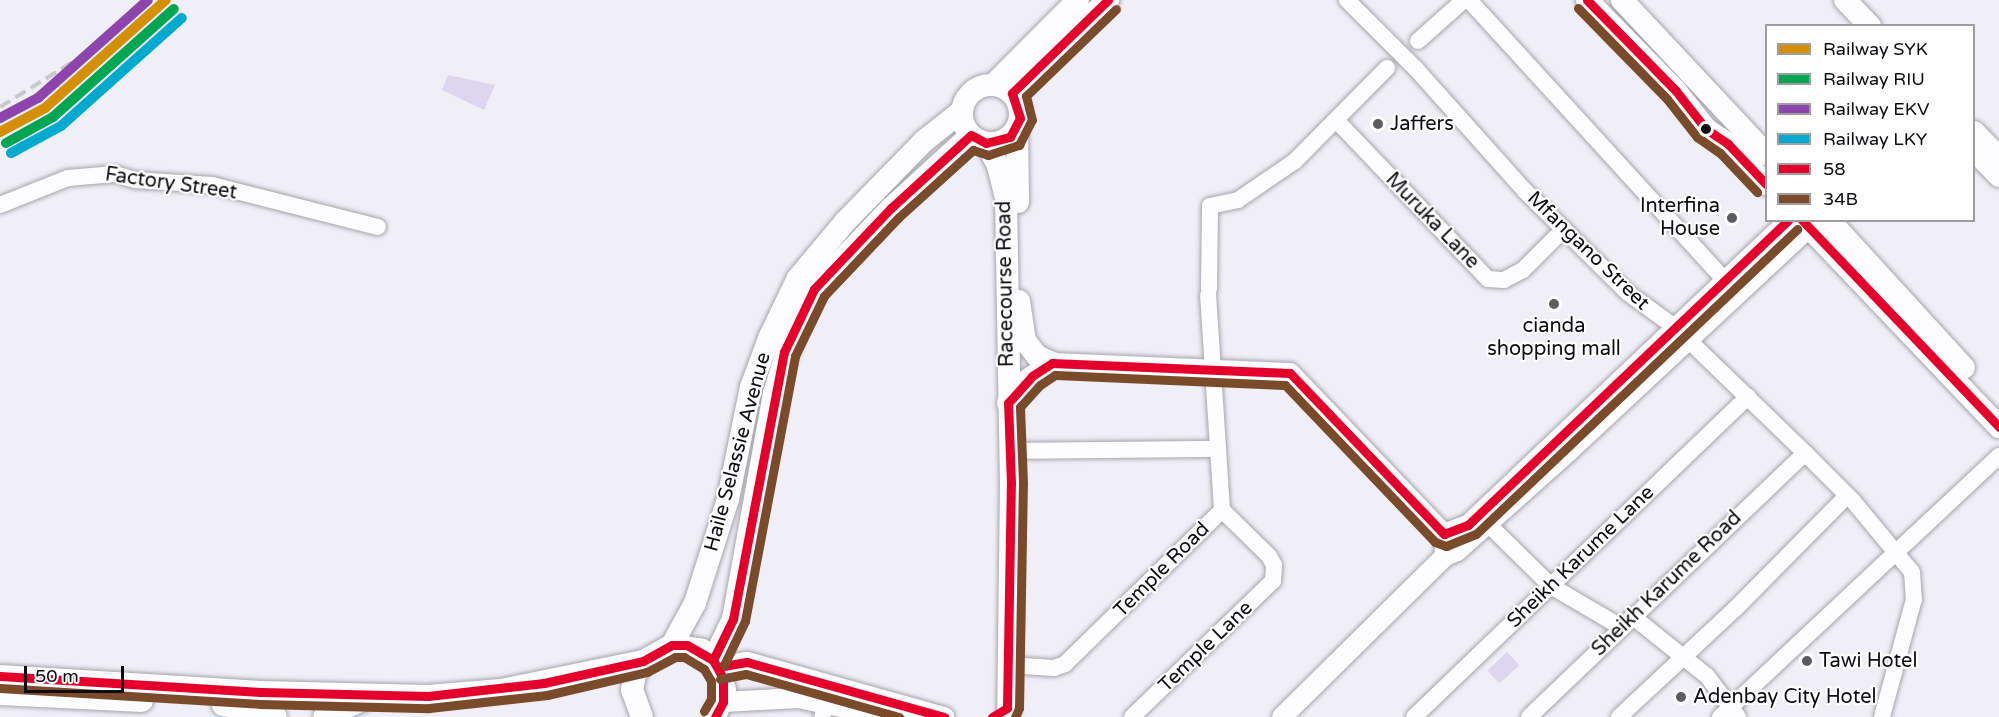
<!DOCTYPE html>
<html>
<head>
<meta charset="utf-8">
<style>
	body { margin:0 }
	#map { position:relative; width:1999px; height:717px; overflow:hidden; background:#f0eef6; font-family:"Varela Round",sans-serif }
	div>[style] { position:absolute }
	.green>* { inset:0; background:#ddd6ee; transform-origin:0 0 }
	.roads { filter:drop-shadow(0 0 2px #a7a5ac) drop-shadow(0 0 2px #a7a5ac) }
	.minor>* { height:16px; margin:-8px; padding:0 8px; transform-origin:8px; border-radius:8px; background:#fdfcfe }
	.tertiary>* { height:20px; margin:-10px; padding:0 10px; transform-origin:10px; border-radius:10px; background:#fdfcfe }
	.secondary>* { height:22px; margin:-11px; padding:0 11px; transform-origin:11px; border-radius:11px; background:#fdfcfe }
	.secondary>.ring { margin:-11px; padding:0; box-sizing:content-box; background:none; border:22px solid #fdfcfe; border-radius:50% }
	.rail>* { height:4px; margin-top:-2px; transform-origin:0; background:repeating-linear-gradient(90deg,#c9c8cb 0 12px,transparent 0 18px) }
	.bus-1>* { height:9px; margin:-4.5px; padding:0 4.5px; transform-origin:4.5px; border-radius:4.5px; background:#e4002b }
	.bus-2>* { height:9px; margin:-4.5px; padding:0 4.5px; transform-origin:4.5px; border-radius:4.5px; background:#7a4b2a }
	.rail-1>* { height:10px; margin:-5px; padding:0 5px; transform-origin:5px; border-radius:5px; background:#d48f03 }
	.rail-2>* { height:10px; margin:-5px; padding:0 5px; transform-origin:5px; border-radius:5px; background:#00a651 }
	.rail-3>* { height:10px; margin:-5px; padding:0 5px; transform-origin:5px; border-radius:5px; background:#8e44ad }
	.rail-4>* { height:10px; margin:-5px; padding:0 5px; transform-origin:5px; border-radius:5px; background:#00a9ce }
	.dots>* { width:16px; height:16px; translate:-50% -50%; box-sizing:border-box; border:3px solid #fff; border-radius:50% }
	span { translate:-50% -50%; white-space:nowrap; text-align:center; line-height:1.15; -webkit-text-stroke:4.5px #fff; paint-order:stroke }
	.poi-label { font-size:20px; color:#0d0c11 }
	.left { translate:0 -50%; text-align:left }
	.right { translate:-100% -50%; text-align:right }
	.street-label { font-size:20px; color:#0d0c11 }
	.legend { position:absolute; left:1765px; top:24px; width:210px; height:198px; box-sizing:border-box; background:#fff; border:2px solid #9e9ea0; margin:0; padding:8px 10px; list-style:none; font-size:18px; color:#0d0c11 }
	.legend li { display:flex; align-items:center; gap:12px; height:30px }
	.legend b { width:30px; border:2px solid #9e9ea0 }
	.scale { position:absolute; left:24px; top:666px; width:100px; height:27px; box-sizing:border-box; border:3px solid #0d0c11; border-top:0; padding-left:8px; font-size:18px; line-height:21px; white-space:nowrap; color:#0d0c11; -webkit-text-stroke:4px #fff; paint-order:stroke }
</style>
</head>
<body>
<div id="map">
	<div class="green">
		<div style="clip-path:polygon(448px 75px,495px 85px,484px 110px,442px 90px)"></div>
		<div style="left:1507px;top:652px;width:18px;height:27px;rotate:47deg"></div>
	</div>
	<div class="roads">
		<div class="minor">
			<div style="left:1347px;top:0;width:98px;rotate:45deg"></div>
			<div style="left:1416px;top:69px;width:162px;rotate:48.2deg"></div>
			<div style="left:1524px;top:190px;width:146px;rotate:44.7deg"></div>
			<div style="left:1628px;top:293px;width:59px;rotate:36.1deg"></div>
			<div style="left:1676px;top:328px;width:180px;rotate:44.1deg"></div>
			<div style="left:1805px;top:453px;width:68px;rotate:45deg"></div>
			<div style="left:1853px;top:501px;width:92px;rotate:50.3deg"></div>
			<div style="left:1912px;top:572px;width:27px;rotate:86deg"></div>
			<div style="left:1914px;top:599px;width:122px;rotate:105.2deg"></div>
			<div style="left:1469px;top:0;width:381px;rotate:47.6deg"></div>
			<div style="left:1418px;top:41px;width:62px;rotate:-41.7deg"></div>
			<div style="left:1336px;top:120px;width:220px;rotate:46.3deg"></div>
			<div style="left:1488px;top:279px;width:16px;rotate:4deg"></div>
			<div style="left:1504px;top:280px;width:21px;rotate:-28deg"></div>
			<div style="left:1523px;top:270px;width:58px;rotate:-45deg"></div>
			<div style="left:0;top:205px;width:73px;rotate:-21.7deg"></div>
			<div style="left:68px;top:178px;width:47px;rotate:-4.9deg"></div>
			<div style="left:115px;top:174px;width:21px;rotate:17deg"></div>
			<div style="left:135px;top:180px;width:77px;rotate:3.7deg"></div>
			<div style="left:212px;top:185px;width:171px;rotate:14.2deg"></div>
			<div style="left:1209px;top:289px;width:83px;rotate:-89.3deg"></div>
			<div style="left:1210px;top:206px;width:29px;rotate:-12deg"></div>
			<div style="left:1238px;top:200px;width:69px;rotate:-34.4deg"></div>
			<div style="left:1295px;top:161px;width:131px;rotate:-45.3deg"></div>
			<div style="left:1010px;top:451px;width:208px;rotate:-0.6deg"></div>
			<div style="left:1488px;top:524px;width:88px;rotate:44.5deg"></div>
			<div style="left:1551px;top:586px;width:81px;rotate:30.4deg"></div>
			<div style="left:1632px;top:616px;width:96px;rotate:38.7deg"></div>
			<div style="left:1707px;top:676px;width:51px;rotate:52.9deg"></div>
			<div style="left:1008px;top:665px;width:46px;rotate:3.7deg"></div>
			<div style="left:1054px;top:668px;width:12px;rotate:-20deg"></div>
			<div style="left:1065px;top:664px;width:220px;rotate:-44.4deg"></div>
			<div style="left:1222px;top:510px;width:215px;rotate:-93.7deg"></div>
			<div style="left:822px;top:717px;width:16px;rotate:-72deg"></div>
			<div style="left:1132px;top:717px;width:196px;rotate:-44deg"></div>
			<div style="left:1273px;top:581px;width:16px;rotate:-86deg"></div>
			<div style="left:1274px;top:565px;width:10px;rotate:-119deg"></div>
			<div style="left:1269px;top:556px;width:66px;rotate:-135.6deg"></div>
			<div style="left:1414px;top:717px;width:463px;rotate:-43.8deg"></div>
			<div style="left:1529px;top:717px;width:382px;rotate:-43.7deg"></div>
			<div style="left:1619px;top:717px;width:158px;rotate:-43deg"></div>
			<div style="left:1735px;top:609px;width:159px;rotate:-45.3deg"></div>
			<div style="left:1720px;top:717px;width:382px;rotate:-43.1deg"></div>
		</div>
		<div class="tertiary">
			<div style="left:1052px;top:363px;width:238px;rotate:2.4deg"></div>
			<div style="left:1290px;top:373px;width:223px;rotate:46.3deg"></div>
			<div style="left:1444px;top:534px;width:22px;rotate:87deg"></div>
			<div style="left:1444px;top:534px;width:26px;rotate:-21deg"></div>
			<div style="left:1468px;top:525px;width:443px;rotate:-43.5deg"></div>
			<div style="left:718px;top:667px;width:29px;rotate:-10deg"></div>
			<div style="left:747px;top:662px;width:205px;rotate:15.6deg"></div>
			<div style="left:723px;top:702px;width:75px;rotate:-3.1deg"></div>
			<div style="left:798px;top:698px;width:93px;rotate:11.8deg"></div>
			<div style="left:1282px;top:717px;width:229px;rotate:-44.6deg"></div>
			<div style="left:1445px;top:556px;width:13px;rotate:-23deg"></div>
			<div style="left:1457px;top:551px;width:149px;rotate:-41.7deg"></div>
			<div style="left:1568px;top:452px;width:340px;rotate:-43deg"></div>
		</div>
		<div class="secondary">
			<div style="left:1587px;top:0;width:127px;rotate:45.6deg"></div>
			<div style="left:1676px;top:91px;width:48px;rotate:51.7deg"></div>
			<div style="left:1706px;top:129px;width:27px;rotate:34deg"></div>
			<div style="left:1728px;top:144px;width:55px;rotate:46.5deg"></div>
			<div style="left:1622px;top:0;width:211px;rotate:46.9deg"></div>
			<div style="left:1845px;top:0;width:36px;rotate:46deg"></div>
			<div style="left:993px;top:85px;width:120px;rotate:-45deg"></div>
			<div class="ring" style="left:962px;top:85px;width:36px;height:36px"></div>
			<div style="left:1012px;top:93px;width:134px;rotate:-44.1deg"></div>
			<div style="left:1017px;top:127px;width:75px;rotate:89.2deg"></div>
			<div style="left:1974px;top:132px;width:36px;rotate:46deg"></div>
			<div style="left:986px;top:143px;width:26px;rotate:62deg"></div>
			<div style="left:998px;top:166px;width:34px;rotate:76deg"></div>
			<div style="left:1006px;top:199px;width:284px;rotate:89deg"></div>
			<div style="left:1011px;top:483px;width:234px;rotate:90.7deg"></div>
			<div style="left:1975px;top:151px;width:35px;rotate:46deg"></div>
			<div style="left:1802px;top:220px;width:286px;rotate:46.4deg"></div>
			<div style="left:1829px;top:220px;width:200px;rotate:47.6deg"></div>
			<div style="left:1019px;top:301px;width:40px;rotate:81.5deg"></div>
			<div style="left:1025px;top:341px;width:19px;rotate:51deg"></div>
			<div style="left:1037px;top:356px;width:17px;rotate:25deg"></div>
			<div style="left:1008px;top:403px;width:24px;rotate:-54deg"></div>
			<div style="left:1022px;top:384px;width:37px;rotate:-35deg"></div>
			<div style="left:672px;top:645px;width:48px;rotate:-61.3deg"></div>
			<div style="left:695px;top:603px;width:109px;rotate:-72.4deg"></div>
			<div style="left:728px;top:499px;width:114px;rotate:-78.4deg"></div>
			<div style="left:751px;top:387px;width:54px;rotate:-69.6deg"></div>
			<div style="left:770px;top:336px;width:64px;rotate:-64.2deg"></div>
			<div style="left:798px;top:278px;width:73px;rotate:-50deg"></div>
			<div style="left:845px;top:222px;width:113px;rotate:-45.7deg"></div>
			<div style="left:924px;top:141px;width:48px;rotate:-38.3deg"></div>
			<div style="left:713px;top:660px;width:46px;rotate:-64deg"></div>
			<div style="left:733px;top:619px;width:230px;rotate:-79.7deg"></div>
			<div style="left:774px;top:393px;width:82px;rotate:-72.2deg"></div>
			<div style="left:799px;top:315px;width:30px;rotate:-60deg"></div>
			<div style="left:814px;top:289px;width:112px;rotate:-46.5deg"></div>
			<div style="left:891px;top:208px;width:108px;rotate:-42.4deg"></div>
			<div style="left:0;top:676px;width:261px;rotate:3.5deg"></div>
			<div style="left:261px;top:692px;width:167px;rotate:1.4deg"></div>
			<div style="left:428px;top:696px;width:73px;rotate:-4.7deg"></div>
			<div style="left:501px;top:690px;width:145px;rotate:-11.5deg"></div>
			<div style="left:0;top:694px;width:142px;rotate:2.8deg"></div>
			<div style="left:223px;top:705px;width:45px;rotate:7.6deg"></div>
			<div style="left:268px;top:711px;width:10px;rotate:37deg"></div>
			<div style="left:324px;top:717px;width:45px;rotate:-23.7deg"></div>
			<div style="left:642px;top:717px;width:29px;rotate:-110deg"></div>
			<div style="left:632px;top:690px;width:15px;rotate:-79deg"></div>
			<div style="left:635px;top:675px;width:16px;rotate:-60deg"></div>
			<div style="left:643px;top:661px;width:33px;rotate:-29deg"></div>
			<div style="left:672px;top:645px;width:30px;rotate:9deg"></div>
			<div style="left:702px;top:650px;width:23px;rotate:47deg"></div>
			<div style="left:718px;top:667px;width:24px;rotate:73deg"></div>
			<div style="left:725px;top:690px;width:29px;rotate:110deg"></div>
		</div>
	</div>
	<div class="rail">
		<div style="left:0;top:107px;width:93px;rotate:-31.8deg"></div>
		<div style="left:79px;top:58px;width:88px;rotate:-41.3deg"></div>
	</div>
	<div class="bus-1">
		<div style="left:1587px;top:0;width:127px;rotate:45.6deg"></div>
		<div style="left:1676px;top:91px;width:48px;rotate:51.7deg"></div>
		<div style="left:1706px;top:129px;width:27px;rotate:34deg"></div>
		<div style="left:1728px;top:144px;width:55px;rotate:46.5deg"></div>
		<div style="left:1802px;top:220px;width:286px;rotate:46.4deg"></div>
		<div style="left:713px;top:660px;width:46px;rotate:-64deg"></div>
		<div style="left:733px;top:619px;width:272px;rotate:-79.2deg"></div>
		<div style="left:784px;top:352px;width:70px;rotate:-64.5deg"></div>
		<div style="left:814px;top:289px;width:112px;rotate:-46.5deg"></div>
		<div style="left:891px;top:208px;width:108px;rotate:-42.4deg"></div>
		<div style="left:971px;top:135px;width:17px;rotate:28deg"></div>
		<div style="left:986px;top:143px;width:25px;rotate:-14deg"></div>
		<div style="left:1010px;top:137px;width:21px;rotate:-62deg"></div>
		<div style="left:1020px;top:118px;width:26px;rotate:-108deg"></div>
		<div style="left:1012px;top:93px;width:134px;rotate:-44.1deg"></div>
		<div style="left:718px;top:667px;width:29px;rotate:-10deg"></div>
		<div style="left:747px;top:662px;width:205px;rotate:15.6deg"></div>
		<div style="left:0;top:676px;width:261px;rotate:3.5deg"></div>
		<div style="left:261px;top:692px;width:167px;rotate:1.4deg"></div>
		<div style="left:428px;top:696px;width:117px;rotate:-6.4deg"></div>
		<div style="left:544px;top:683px;width:101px;rotate:-12.5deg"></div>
		<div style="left:643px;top:661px;width:33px;rotate:-29deg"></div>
		<div style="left:672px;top:645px;width:15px"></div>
		<div style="left:687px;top:645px;width:30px;rotate:30deg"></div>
		<div style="left:713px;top:660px;width:21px;rotate:61deg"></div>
		<div style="left:723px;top:678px;width:24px;rotate:90deg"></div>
		<div style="left:723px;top:702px;width:17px;rotate:118deg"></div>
		<div style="left:992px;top:717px;width:17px;rotate:-31deg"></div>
		<div style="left:1007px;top:708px;width:225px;rotate:-89deg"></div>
		<div style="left:1011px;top:483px;width:80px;rotate:-92.1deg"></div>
		<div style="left:1008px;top:403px;width:36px;rotate:-48deg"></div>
		<div style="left:1032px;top:376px;width:24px;rotate:-33deg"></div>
		<div style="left:1052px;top:363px;width:238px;rotate:2.4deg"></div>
		<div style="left:1290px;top:373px;width:223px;rotate:46.3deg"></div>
		<div style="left:1444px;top:534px;width:26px;rotate:-21deg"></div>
		<div style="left:1468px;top:525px;width:442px;rotate:-43.6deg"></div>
	</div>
	<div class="bus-2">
		<div style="left:1578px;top:8px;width:127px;rotate:45.6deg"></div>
		<div style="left:1667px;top:99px;width:48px;rotate:51.7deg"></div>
		<div style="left:1697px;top:137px;width:28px;rotate:35deg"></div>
		<div style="left:1720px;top:153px;width:54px;rotate:46.5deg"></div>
		<div style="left:724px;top:665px;width:49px;rotate:-64.5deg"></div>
		<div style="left:745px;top:621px;width:270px;rotate:-79.3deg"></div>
		<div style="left:795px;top:356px;width:67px;rotate:-64.2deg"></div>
		<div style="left:824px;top:296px;width:109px;rotate:-46.5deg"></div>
		<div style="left:899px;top:217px;width:100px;rotate:-42.2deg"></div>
		<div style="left:973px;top:150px;width:16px;rotate:18deg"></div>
		<div style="left:988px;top:155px;width:33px;rotate:-18deg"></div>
		<div style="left:1019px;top:145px;width:28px;rotate:-63deg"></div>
		<div style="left:1032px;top:120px;width:25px;rotate:-104deg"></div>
		<div style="left:1026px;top:96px;width:125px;rotate:-44deg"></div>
		<div style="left:720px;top:679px;width:26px;rotate:-11deg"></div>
		<div style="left:746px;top:674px;width:159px;rotate:15.7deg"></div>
		<div style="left:0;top:688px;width:260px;rotate:3.5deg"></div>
		<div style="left:260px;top:704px;width:169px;rotate:1.4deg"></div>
		<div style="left:429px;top:708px;width:119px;rotate:-6.3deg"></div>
		<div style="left:547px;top:695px;width:103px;rotate:-13deg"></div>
		<div style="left:647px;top:672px;width:32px;rotate:-28deg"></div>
		<div style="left:675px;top:657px;width:9px"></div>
		<div style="left:684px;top:657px;width:23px;rotate:31deg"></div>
		<div style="left:704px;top:669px;width:14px;rotate:60deg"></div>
		<div style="left:711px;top:681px;width:18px;rotate:90deg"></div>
		<div style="left:711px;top:699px;width:14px;rotate:120deg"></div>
		<div style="left:1015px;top:717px;width:10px;rotate:-66deg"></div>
		<div style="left:1019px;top:708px;width:225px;rotate:-89deg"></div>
		<div style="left:1023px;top:483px;width:76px;rotate:-92.3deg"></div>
		<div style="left:1020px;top:407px;width:30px;rotate:-48deg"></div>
		<div style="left:1040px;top:385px;width:18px;rotate:-34deg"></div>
		<div style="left:1055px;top:375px;width:230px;rotate:2.5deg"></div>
		<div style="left:1285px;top:385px;width:217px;rotate:46.3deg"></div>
		<div style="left:1435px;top:542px;width:12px;rotate:20deg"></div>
		<div style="left:1446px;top:546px;width:32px;rotate:-22deg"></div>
		<div style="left:1476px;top:534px;width:443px;rotate:-43.5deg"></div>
	</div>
	<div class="rail-1">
		<div style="left:0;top:132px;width:51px;rotate:-28.1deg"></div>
		<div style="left:45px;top:108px;width:162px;rotate:-41.8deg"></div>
	</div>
	<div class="rail-2">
		<div style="left:6px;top:143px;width:54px;rotate:-29deg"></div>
		<div style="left:53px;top:117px;width:162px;rotate:-41.8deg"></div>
	</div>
	<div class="rail-3">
		<div style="left:0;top:118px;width:43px;rotate:-27.8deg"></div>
		<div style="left:38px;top:98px;width:147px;rotate:-41.7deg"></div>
	</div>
	<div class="rail-4">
		<div style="left:11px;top:153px;width:57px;rotate:-28.4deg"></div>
		<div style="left:61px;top:126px;width:162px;rotate:-41.8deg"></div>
	</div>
	<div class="dots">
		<div style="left:1378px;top:124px;background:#5c5b61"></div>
		<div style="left:1706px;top:129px;background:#0d0c11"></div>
		<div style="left:1732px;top:218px;background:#5c5b61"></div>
		<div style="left:1554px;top:304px;background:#5c5b61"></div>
		<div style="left:1807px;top:661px;background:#5c5b61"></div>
		<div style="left:1681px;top:697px;background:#5c5b61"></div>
	</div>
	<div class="poi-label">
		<span class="left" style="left:1390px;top:124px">Jaffers</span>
		<span class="right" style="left:1720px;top:218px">Interfina<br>House</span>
		<span style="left:1554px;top:338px">cianda<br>shopping mall</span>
		<span class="left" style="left:1819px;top:661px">Tawi Hotel</span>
		<span class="left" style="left:1693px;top:697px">Adenbay City Hotel</span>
	</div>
	<div class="street-label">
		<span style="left:171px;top:184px;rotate:8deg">Factory Street</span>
		<span style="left:1432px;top:221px;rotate:46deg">Muruka Lane</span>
		<span style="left:1588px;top:251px;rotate:44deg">Mfangano Street</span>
		<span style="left:1006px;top:284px;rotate:-91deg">Racecourse Road</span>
		<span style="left:738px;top:452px;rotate:-75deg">Haile Selassie Avenue</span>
		<span style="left:1581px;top:557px;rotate:-44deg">Sheikh Karume Lane</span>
		<span style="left:1162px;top:570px;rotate:-45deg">Temple Road</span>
		<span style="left:1667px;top:584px;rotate:-44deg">Sheikh Karume Road</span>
		<span style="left:1206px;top:647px;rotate:-44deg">Temple Lane</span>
	</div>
	<ul class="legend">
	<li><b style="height:8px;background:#d48f03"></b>Railway SYK</li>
	<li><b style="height:8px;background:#00a651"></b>Railway RIU</li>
	<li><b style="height:8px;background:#8e44ad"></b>Railway EKV</li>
	<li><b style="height:8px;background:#00a9ce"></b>Railway LKY</li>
	<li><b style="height:8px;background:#e4002b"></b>58</li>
	<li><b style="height:8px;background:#7a4b2a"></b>34B</li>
	</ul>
	<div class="scale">50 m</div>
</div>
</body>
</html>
